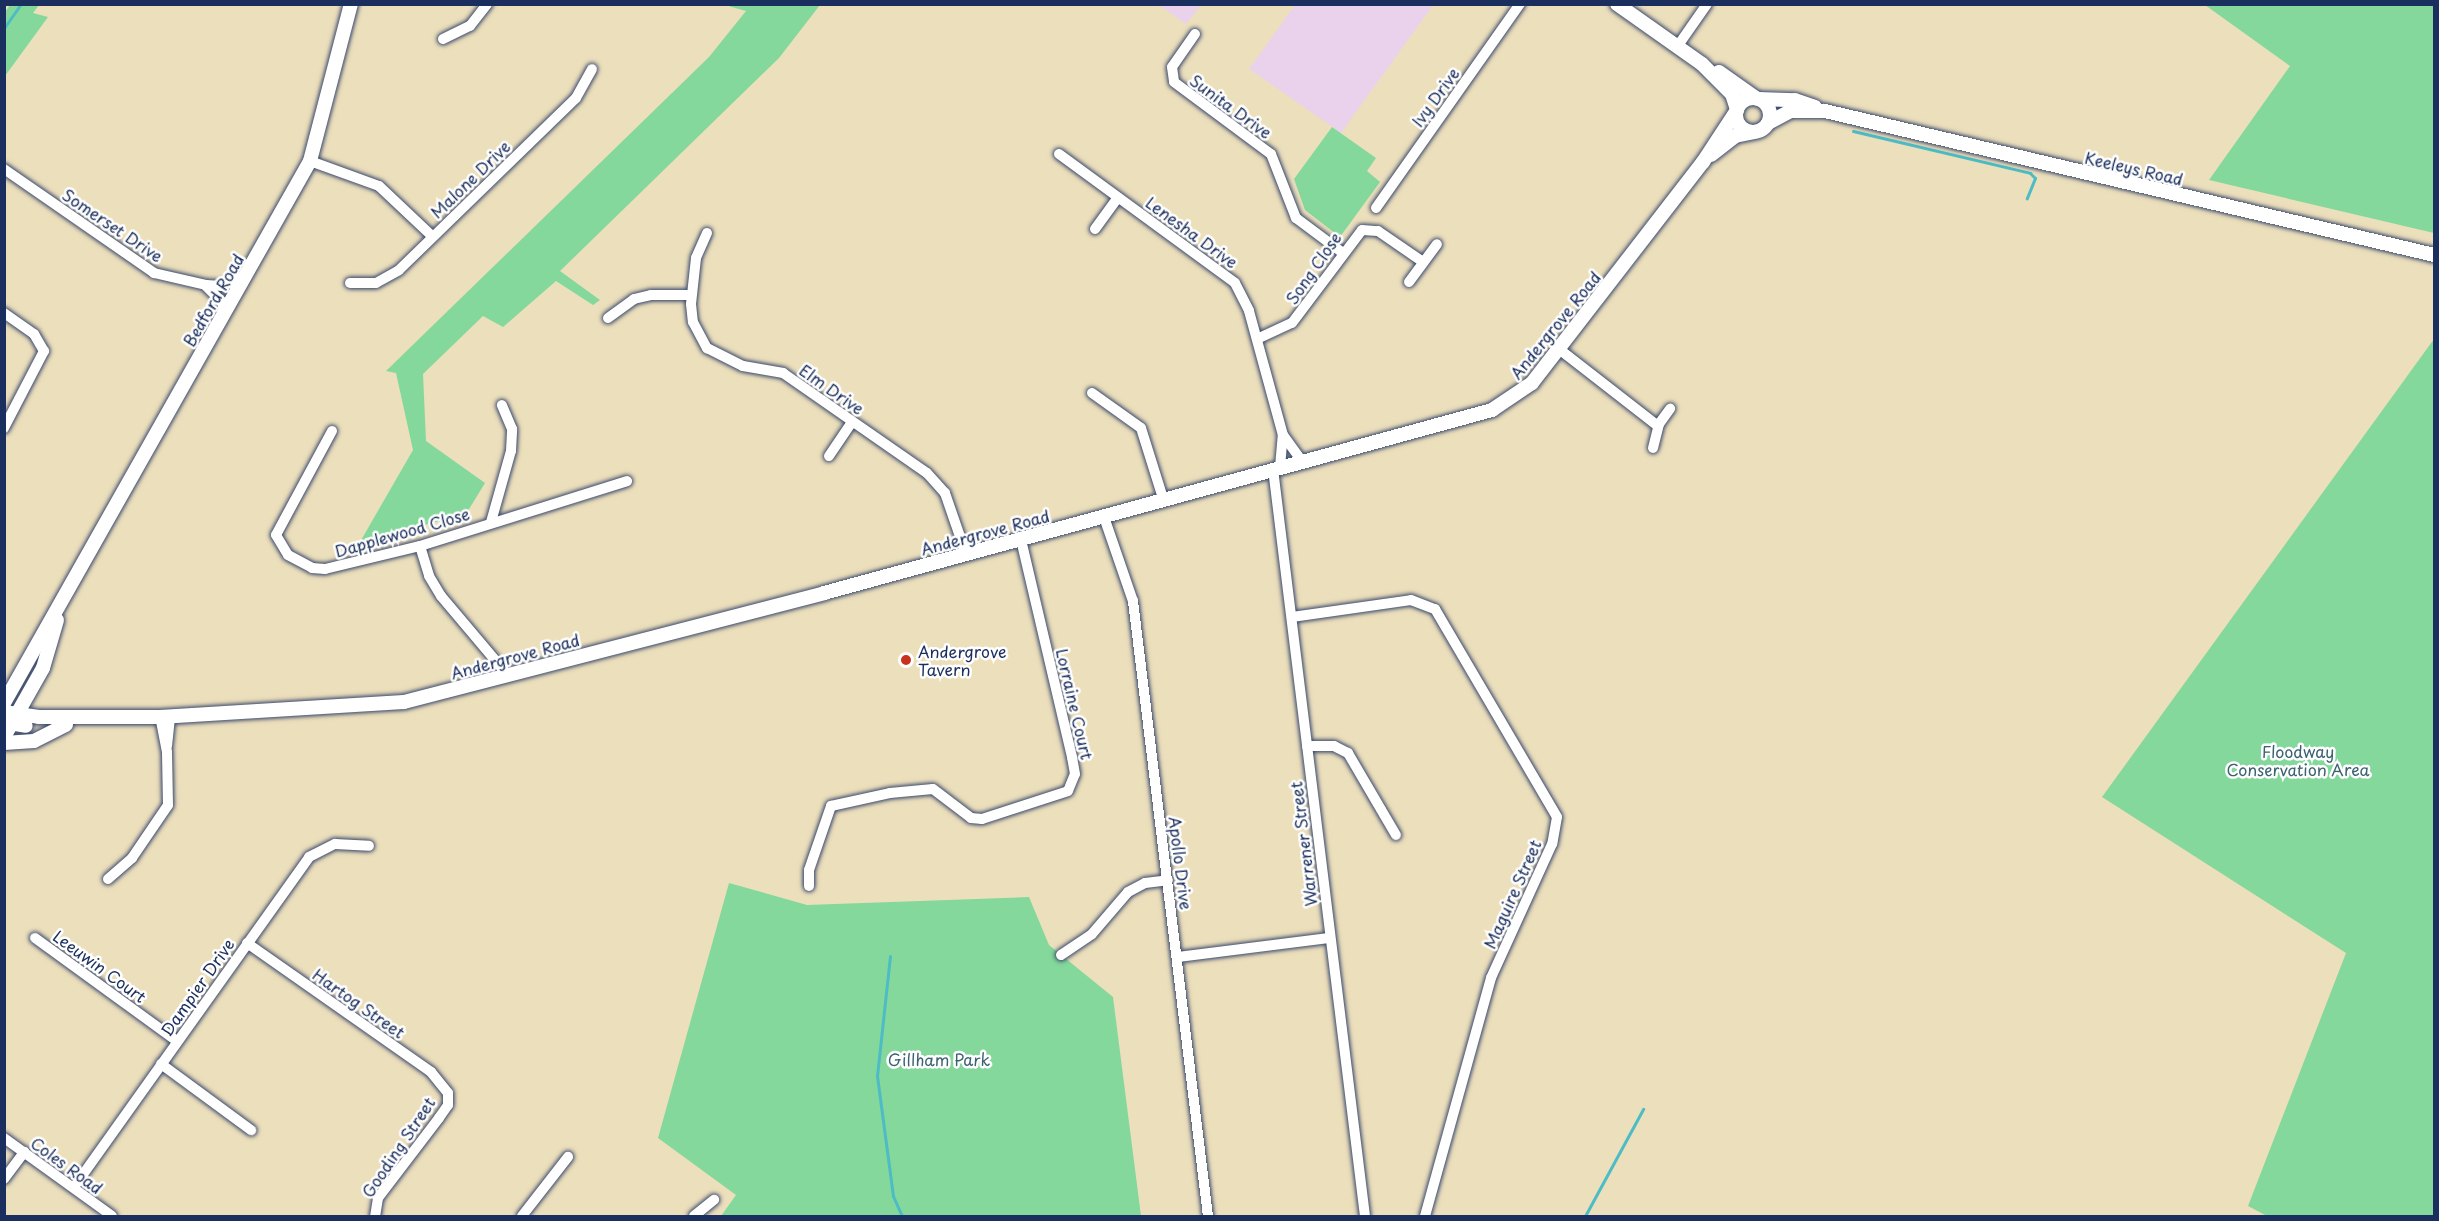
<!DOCTYPE html>
<html>
<head>
<meta charset="utf-8">
<style>
	body { margin:0 }
	#map { position:relative; width:2439px; height:1221px; overflow:hidden; background:#ecdfbc; font-family:"Playpen Sans",sans-serif }
	div>[style] { position:absolute }
	.built>* { inset:0; background:#ead1ec }
	.green>* { inset:0; background:#84d89b }
	.stream>* { height:3px; margin:-1.5px; padding:0 1.5px; transform-origin:1.5px; border-radius:1.5px; background:#4dbcc4 }
	.roads { filter:drop-shadow(0 0 2px #3a496c) drop-shadow(0 0 2px #3a496c) }
	.minor>* { height:10px; margin:-5px; padding:0 5px; transform-origin:5px; border-radius:5px; background:#fff }
	.tertiary>* { height:14px; margin:-7px; padding:0 7px; transform-origin:7px; border-radius:7px; background:#fff }
	.tertiary>.ring { margin:-7px; padding:0; box-sizing:content-box; background:none; border:14px solid #fff; border-radius:50% }
	.dots>* { width:16px; height:16px; translate:-50% -50%; box-sizing:border-box; border:3px solid #fff; border-radius:50% }
	span { translate:-50% -50%; white-space:nowrap; text-align:center; line-height:1.15; -webkit-text-stroke:5px #fff; paint-order:stroke }
	.street-label { font-size:16px; color:#1b2f5e }
	.poi-label { font-size:16px; color:#1b2f5e }
	.left { translate:0 -50%; text-align:left }
	.park-label { font-size:16px; color:#3a6270 }
	.frame { position:absolute; inset:0; border:6px solid #1b2f5e; pointer-events:none }
</style>
</head>
<body>
<div id="map">
	<div class="built">
		<div style="clip-path:polygon(1159px 5px,1201px 5px,1186px 24px)"></div>
		<div style="clip-path:polygon(1295px 5px,1295px 4px,1433px 5px,1341px 133px,1249px 69px)"></div>
	</div>
	<div class="green">
		<div style="clip-path:polygon(10px 5px,39px 5px,33px 13px,48px 17px,5px 76px,5px 12px)"></div>
		<div style="clip-path:polygon(725px 5px,820px 5px,779px 58px,560px 271px,600px 300px,593px 305px,556px 281px,503px 327px,483px 316px,423px 374px,426px 441px,485px 483px,466px 514px,360px 542px,413px 450px,396px 373px,386px 371px,709px 57px,746px 11px)"></div>
		<div style="clip-path:polygon(2205px 5px,2434px 5px,2434px 233px,2209px 180px,2290px 66px)"></div>
		<div style="clip-path:polygon(1332px 127px,1376px 158px,1367px 171px,1380px 182px,1340px 237px,1305px 210px,1294px 179px)"></div>
		<div style="clip-path:polygon(2434px 339px,2434px 1216px,2267px 1216px,2248px 1206px,2346px 953px,2102px 797px)"></div>
		<div style="clip-path:polygon(729px 883px,807px 905px,1029px 897px,1049px 945px,1113px 997px,1141px 1216px,721px 1216px,736px 1195px,658px 1138px)"></div>
	</div>
	<div class="stream">
		<div style="left:4px;top:28px;width:29px;rotate:-55deg"></div>
		<div style="left:1853px;top:131px;width:182px;rotate:13.3deg"></div>
		<div style="left:2030px;top:173px;width:7px;rotate:45deg"></div>
		<div style="left:2035px;top:178px;width:22px;rotate:112deg"></div>
		<div style="left:890px;top:956px;width:121px;rotate:96.2deg"></div>
		<div style="left:877px;top:1076px;width:121px;rotate:82.4deg"></div>
		<div style="left:893px;top:1196px;width:22px;rotate:66deg"></div>
		<div style="left:1585px;top:1216px;width:122px;rotate:-61.5deg"></div>
	</div>
	<div class="roads">
		<div class="minor">
			<div style="left:1195px;top:34px;width:40px;rotate:124.9deg"></div>
			<div style="left:1172px;top:67px;width:15px;rotate:82deg"></div>
			<div style="left:1174px;top:82px;width:121px;rotate:36.6deg"></div>
			<div style="left:1271px;top:154px;width:69px;rotate:68.7deg"></div>
			<div style="left:1296px;top:218px;width:59px;rotate:36.7deg"></div>
			<div style="left:443px;top:39px;width:30px;rotate:-26deg"></div>
			<div style="left:470px;top:26px;width:28px;rotate:-52deg"></div>
			<div style="left:1677px;top:47px;width:52px;rotate:-55.1deg"></div>
			<div style="left:1059px;top:154px;width:218px;rotate:36.2deg"></div>
			<div style="left:1235px;top:283px;width:31px;rotate:63deg"></div>
			<div style="left:1249px;top:311px;width:129px;rotate:74.7deg"></div>
			<div style="left:1283px;top:435px;width:32px;rotate:54deg"></div>
			<div style="left:310px;top:161px;width:73px;rotate:19.9deg"></div>
			<div style="left:379px;top:186px;width:73px;rotate:43.3deg"></div>
			<div style="left:4px;top:169px;width:183px;rotate:34.7deg"></div>
			<div style="left:154px;top:273px;width:53px;rotate:13deg"></div>
			<div style="left:206px;top:285px;width:17px;rotate:3deg"></div>
			<div style="left:223px;top:286px;width:22px;rotate:-24deg"></div>
			<div style="left:1376px;top:208px;width:250px;rotate:-54.8deg"></div>
			<div style="left:1095px;top:229px;width:39px;rotate:-54deg"></div>
			<div style="left:707px;top:233px;width:27px;rotate:114deg"></div>
			<div style="left:696px;top:258px;width:46px;rotate:96.2deg"></div>
			<div style="left:691px;top:304px;width:18px;rotate:84deg"></div>
			<div style="left:693px;top:322px;width:30px;rotate:62deg"></div>
			<div style="left:707px;top:348px;width:40px;rotate:26.6deg"></div>
			<div style="left:743px;top:366px;width:41px;rotate:9.9deg"></div>
			<div style="left:783px;top:373px;width:175px;rotate:34.8deg"></div>
			<div style="left:927px;top:473px;width:27px;rotate:48deg"></div>
			<div style="left:945px;top:493px;width:65px;rotate:71deg"></div>
			<div style="left:1409px;top:282px;width:47px;rotate:-53.6deg"></div>
			<div style="left:350px;top:283px;width:26px"></div>
			<div style="left:376px;top:283px;width:26px;rotate:-29deg"></div>
			<div style="left:399px;top:270px;width:247px;rotate:-44.2deg"></div>
			<div style="left:576px;top:98px;width:33px;rotate:-61deg"></div>
			<div style="left:206px;top:286px;width:23px;rotate:45deg"></div>
			<div style="left:222px;top:302px;width:11px;rotate:80deg"></div>
			<div style="left:4px;top:313px;width:37px;rotate:35deg"></div>
			<div style="left:34px;top:334px;width:20px;rotate:60deg"></div>
			<div style="left:44px;top:351px;width:87px;rotate:117.5deg"></div>
			<div style="left:608px;top:318px;width:32px;rotate:-36deg"></div>
			<div style="left:634px;top:299px;width:17px;rotate:-13deg"></div>
			<div style="left:651px;top:295px;width:40px"></div>
			<div style="left:1257px;top:339px;width:38px;rotate:-25deg"></div>
			<div style="left:1292px;top:323px;width:116px;rotate:-53deg"></div>
			<div style="left:1362px;top:230px;width:16px;rotate:4deg"></div>
			<div style="left:1378px;top:231px;width:55px;rotate:34.6deg"></div>
			<div style="left:1559px;top:349px;width:125px;rotate:37.9deg"></div>
			<div style="left:1092px;top:393px;width:60px;rotate:35.5deg"></div>
			<div style="left:1141px;top:428px;width:73px;rotate:72.6deg"></div>
			<div style="left:332px;top:431px;width:118px;rotate:118.3deg"></div>
			<div style="left:276px;top:535px;width:23px;rotate:59deg"></div>
			<div style="left:288px;top:555px;width:27px;rotate:28deg"></div>
			<div style="left:312px;top:568px;width:13px;rotate:4deg"></div>
			<div style="left:325px;top:569px;width:98px;rotate:-13.6deg"></div>
			<div style="left:420px;top:546px;width:217px;rotate:-17.4deg"></div>
			<div style="left:1653px;top:448px;width:25px;rotate:-76deg"></div>
			<div style="left:1659px;top:424px;width:19px;rotate:-54deg"></div>
			<div style="left:829px;top:456px;width:41px;rotate:-55.9deg"></div>
			<div style="left:1280px;top:467px;width:32px;rotate:-85deg"></div>
			<div style="left:1273px;top:469px;width:753px;rotate:82.98deg"></div>
			<div style="left:1104px;top:517px;width:89px;rotate:71deg"></div>
			<div style="left:1133px;top:601px;width:620px;rotate:83.05deg"></div>
			<div style="left:491px;top:522px;width:74px;rotate:-74.3deg"></div>
			<div style="left:511px;top:451px;width:22px;rotate:-87deg"></div>
			<div style="left:512px;top:429px;width:26px;rotate:-113deg"></div>
			<div style="left:420px;top:546px;width:31px;rotate:73deg"></div>
			<div style="left:429px;top:576px;width:23px;rotate:59deg"></div>
			<div style="left:441px;top:596px;width:102px;rotate:49.8deg"></div>
			<div style="left:1292px;top:617px;width:120px;rotate:-8.1deg"></div>
			<div style="left:1411px;top:600px;width:26px;rotate:21deg"></div>
			<div style="left:1435px;top:609px;width:241px;rotate:59.6deg"></div>
			<div style="left:1557px;top:817px;width:27px;rotate:100deg"></div>
			<div style="left:1552px;top:844px;width:147px;rotate:114.5deg"></div>
			<div style="left:1491px;top:978px;width:247px;rotate:105.5deg"></div>
			<div style="left:167px;top:746px;width:30px;rotate:-84deg"></div>
			<div style="left:1307px;top:746px;width:27px"></div>
			<div style="left:1334px;top:746px;width:16px;rotate:27deg"></div>
			<div style="left:1348px;top:753px;width:95px;rotate:59.7deg"></div>
			<div style="left:108px;top:879px;width:32px;rotate:-41deg"></div>
			<div style="left:132px;top:858px;width:64px;rotate:-55.8deg"></div>
			<div style="left:168px;top:805px;width:53px;rotate:-91.1deg"></div>
			<div style="left:167px;top:752px;width:36px;rotate:-101deg"></div>
			<div style="left:809px;top:886px;width:16px;rotate:-90deg"></div>
			<div style="left:809px;top:870px;width:68px;rotate:-71deg"></div>
			<div style="left:831px;top:806px;width:60px;rotate:-12.4deg"></div>
			<div style="left:890px;top:793px;width:43px;rotate:-5.3deg"></div>
			<div style="left:933px;top:789px;width:48px;rotate:37.3deg"></div>
			<div style="left:971px;top:818px;width:11px;rotate:5deg"></div>
			<div style="left:982px;top:819px;width:90px;rotate:-18deg"></div>
			<div style="left:1068px;top:791px;width:18px;rotate:-68deg"></div>
			<div style="left:1075px;top:774px;width:17px;rotate:-100deg"></div>
			<div style="left:1072px;top:757px;width:224px;rotate:-103.2deg"></div>
			<div style="left:35px;top:938px;width:175px;rotate:36deg"></div>
			<div style="left:247px;top:943px;width:225px;rotate:35deg"></div>
			<div style="left:431px;top:1072px;width:27px;rotate:51deg"></div>
			<div style="left:448px;top:1093px;width:12px;rotate:90deg"></div>
			<div style="left:448px;top:1105px;width:16px;rotate:125deg"></div>
			<div style="left:439px;top:1118px;width:101px;rotate:127.3deg"></div>
			<div style="left:378px;top:1198px;width:18px;rotate:99deg"></div>
			<div style="left:1061px;top:955px;width:37px;rotate:-34deg"></div>
			<div style="left:1092px;top:934px;width:55px;rotate:-49.4deg"></div>
			<div style="left:1128px;top:892px;width:19px;rotate:-28deg"></div>
			<div style="left:1145px;top:883px;width:23px;rotate:-7deg"></div>
			<div style="left:1178px;top:957px;width:152px;rotate:-7.2deg"></div>
			<div style="left:161px;top:1064px;width:112px;rotate:36.3deg"></div>
			<div style="left:4px;top:1138px;width:133px;rotate:35.8deg"></div>
			<div style="left:4px;top:1179px;width:34px;rotate:-53deg"></div>
			<div style="left:74px;top:1187px;width:405px;rotate:-54.5deg"></div>
			<div style="left:309px;top:857px;width:29px;rotate:-27deg"></div>
			<div style="left:335px;top:844px;width:34px;rotate:3deg"></div>
			<div style="left:522px;top:1216px;width:75px;rotate:-52.1deg"></div>
			<div style="left:694px;top:1216px;width:26px;rotate:-39deg"></div>
		</div>
		<div class="tertiary">
			<div style="left:1617px;top:4px;width:104px;rotate:35.2deg"></div>
			<div style="left:1702px;top:64px;width:42px;rotate:45deg"></div>
			<div style="left:1732px;top:94px;width:16px;rotate:72deg"></div>
			<div style="left:1719px;top:72px;width:45px;rotate:35.1deg"></div>
			<div class="ring" style="left:1736px;top:98px;width:20px;height:20px"></div>
			<div style="left:1758px;top:99px;width:37px;rotate:2deg"></div>
			<div style="left:1795px;top:100px;width:21px;rotate:19deg"></div>
			<div style="left:1768px;top:123px;width:26px;rotate:-28deg"></div>
			<div style="left:1791px;top:111px;width:34px"></div>
			<div style="left:1825px;top:111px;width:626px;rotate:13.3deg"></div>
			<div style="left:1711px;top:155px;width:31px;rotate:-38deg"></div>
			<div style="left:1735px;top:136px;width:19px;rotate:-12deg"></div>
			<div style="left:4px;top:703px;width:622px;rotate:-60.55deg"></div>
			<div style="left:310px;top:161px;width:162px;rotate:-75.4deg"></div>
			<div style="left:4px;top:712px;width:35px;rotate:8deg"></div>
			<div style="left:39px;top:717px;width:121px"></div>
			<div style="left:160px;top:717px;width:244px;rotate:-3.5deg"></div>
			<div style="left:404px;top:702px;width:434px;rotate:-14.5deg"></div>
			<div style="left:824px;top:593px;width:693px;rotate:-15.32deg"></div>
			<div style="left:1492px;top:410px;width:48px;rotate:-34deg"></div>
			<div style="left:1532px;top:383px;width:279px;rotate:-52.3deg"></div>
			<div style="left:1703px;top:162px;width:62px;rotate:-56.8deg"></div>
			<div style="left:4px;top:722px;width:22px;rotate:10deg"></div>
			<div style="left:4px;top:737px;width:79px;rotate:-60.5deg"></div>
			<div style="left:43px;top:668px;width:50px;rotate:-73.7deg"></div>
			<div style="left:4px;top:743px;width:30px;rotate:-4deg"></div>
			<div style="left:34px;top:741px;width:36px;rotate:-27deg"></div>
		</div>
	</div>
	<div class="dots">
		<div style="left:906px;top:660px;background:#c8321e"></div>
	</div>
	<div class="street-label">
		<span style="left:1435px;top:97px;rotate:-54deg">Ivy Drive</span>
		<span style="left:1231px;top:106px;rotate:36deg">Sunita Drive</span>
		<span style="left:2134px;top:168px;rotate:13deg">Keeleys Road</span>
		<span style="left:470px;top:179px;rotate:-44deg">Malone Drive</span>
		<span style="left:113px;top:225px;rotate:34deg">Somerset Drive</span>
		<span style="left:1192px;top:232px;rotate:36deg">Lenesha Drive</span>
		<span style="left:1313px;top:268px;rotate:-55deg">Song Close</span>
		<span style="left:213px;top:300px;rotate:-60deg">Bedford Road</span>
		<span style="left:1555px;top:325px;rotate:-51deg">Andergrove Road</span>
		<span style="left:832px;top:389px;rotate:35deg">Elm Drive</span>
		<span style="left:402px;top:532px;rotate:-16deg">Dapplewood Close</span>
		<span style="left:985px;top:532px;rotate:-15deg">Andergrove Road</span>
		<span style="left:515px;top:656px;rotate:-15deg">Andergrove Road</span>
		<span style="left:1075px;top:704px;rotate:77deg">Lorraine Court</span>
		<span style="left:1303px;top:844px;rotate:-97deg">Warrener Street</span>
		<span style="left:1181px;top:863px;rotate:83deg">Apollo Drive</span>
		<span style="left:1512px;top:894px;rotate:-66deg">Maguire Street</span>
		<span style="left:100px;top:966px;rotate:36deg">Leeuwin Court</span>
		<span style="left:197px;top:987px;rotate:-55deg">Dampier Drive</span>
		<span style="left:359px;top:1003px;rotate:35deg">Hartog Street</span>
		<span style="left:398px;top:1147px;rotate:-56deg">Gooding Street</span>
		<span style="left:67px;top:1165px;rotate:36deg">Coles Road</span>
	</div>
	<div class="poi-label">
		<span class="left" style="left:918px;top:660px">Andergrove<br>Tavern</span>
	</div>
	<div class="park-label">
		<span style="left:2298px;top:760px">Floodway<br>Conservation Area</span>
		<span style="left:939px;top:1059px">Gillham Park</span>
	</div>
	<div class="frame"></div>
</div>
</body>
</html>
